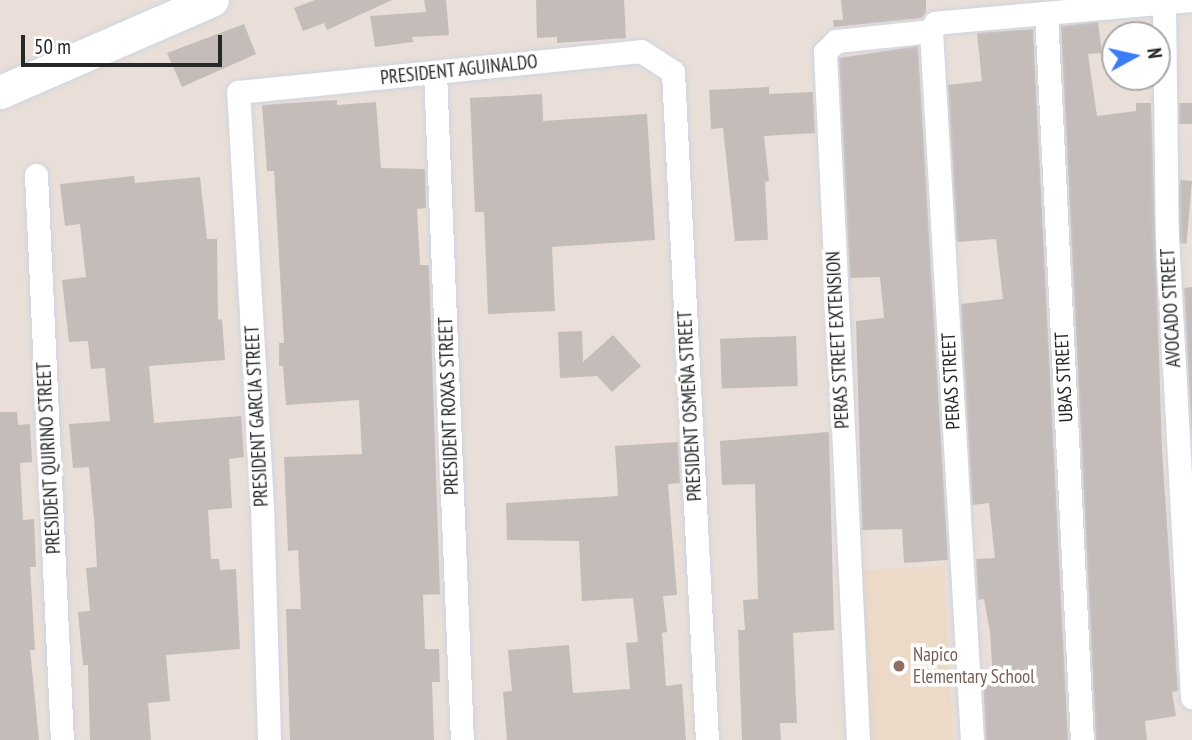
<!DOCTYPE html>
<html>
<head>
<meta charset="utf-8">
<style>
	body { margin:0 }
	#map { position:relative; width:1192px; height:740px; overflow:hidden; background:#e9dfd8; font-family:"PT Sans Narrow",sans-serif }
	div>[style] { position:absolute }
	.education>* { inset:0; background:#ecd9c7; transform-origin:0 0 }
	.building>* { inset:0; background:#c4bcb8; transform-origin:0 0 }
	.roads { filter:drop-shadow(0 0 2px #cdd4e0) drop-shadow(0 0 2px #cdd4e0) }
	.minor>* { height:23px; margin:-11.5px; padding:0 11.5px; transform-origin:11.5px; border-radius:11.5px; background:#fff }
	.secondary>* { height:33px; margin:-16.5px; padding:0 16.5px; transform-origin:16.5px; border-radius:16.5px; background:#fff }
	.dots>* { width:19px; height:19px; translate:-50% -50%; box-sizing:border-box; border:4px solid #fff; border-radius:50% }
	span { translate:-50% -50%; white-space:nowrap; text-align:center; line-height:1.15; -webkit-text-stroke:7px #fff; paint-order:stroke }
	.street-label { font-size:19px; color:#272727 }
	.education-label { font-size:19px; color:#785e54 }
	.left { translate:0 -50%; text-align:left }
	.north { position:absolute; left:1101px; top:21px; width:70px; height:70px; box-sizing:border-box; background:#fff; border:2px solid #a9a9a9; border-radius:50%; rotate:82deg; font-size:19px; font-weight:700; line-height:28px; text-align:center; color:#272727 }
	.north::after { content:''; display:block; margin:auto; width:24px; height:32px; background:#387cf6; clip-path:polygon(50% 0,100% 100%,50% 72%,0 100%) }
	.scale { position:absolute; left:21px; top:35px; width:201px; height:32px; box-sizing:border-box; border:4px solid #272727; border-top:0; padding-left:9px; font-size:21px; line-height:24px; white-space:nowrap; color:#272727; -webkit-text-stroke:5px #fff; paint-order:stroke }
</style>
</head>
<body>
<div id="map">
	<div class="education">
		<div style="left:944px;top:566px;width:174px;height:101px;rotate:87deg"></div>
	</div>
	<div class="building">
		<div style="clip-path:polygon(315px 0,392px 0,327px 30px,324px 23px,303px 31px,294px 8px)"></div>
		<div style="clip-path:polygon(424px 0,446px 0,449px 35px,412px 37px,413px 42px,375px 47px,370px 16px,426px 12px)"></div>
		<div style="clip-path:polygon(536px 0,624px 0,626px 38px,557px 43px,557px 37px,537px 38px)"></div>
		<div style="clip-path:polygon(841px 0,926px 0,926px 12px,922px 18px,834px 27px,833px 20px,843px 20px)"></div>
		<div style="clip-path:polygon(1098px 22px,1102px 53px,1088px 54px,1097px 116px,1136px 111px,1136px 103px,1151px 103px,1162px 450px,1178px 691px,1172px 692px,1176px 716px,1145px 721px,1147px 740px,1096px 740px,1061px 26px)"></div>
		<div style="clip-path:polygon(244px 24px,256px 54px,182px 87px,167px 53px)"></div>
		<div style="clip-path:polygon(1033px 29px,1068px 740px,986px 740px,983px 679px,993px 679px,990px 632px,984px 599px,978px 600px,976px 559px,995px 558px,989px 503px,972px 505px,961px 304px,1003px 299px,996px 239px,957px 242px,948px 85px,982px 81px,977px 33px)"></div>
		<div style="clip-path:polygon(918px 46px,948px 560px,904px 563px,902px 529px,862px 530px,856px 321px,884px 318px,880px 277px,850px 278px,839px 58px)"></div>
		<div style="clip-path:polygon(769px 87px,769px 94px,813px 92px,815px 133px,764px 136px,769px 181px,765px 182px,768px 240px,735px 241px,723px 128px,711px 129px,709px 90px)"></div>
		<div style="clip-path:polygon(542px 94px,543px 121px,647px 114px,655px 240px,552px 247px,555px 311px,488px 314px,484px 212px,475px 212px,470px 98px)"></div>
		<div style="clip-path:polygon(337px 100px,337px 105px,376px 102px,381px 168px,425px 169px,426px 208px,417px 209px,420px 265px,429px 265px,440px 594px,423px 595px,425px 649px,439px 649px,440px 682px,432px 682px,434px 740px,290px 740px,286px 609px,301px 609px,298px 550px,288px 551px,284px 457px,362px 454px,359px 400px,286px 405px,283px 366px,279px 366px,279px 343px,284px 343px,274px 171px,267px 171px,262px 105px)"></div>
		<div style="left:1179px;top:103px;width:13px;height:21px"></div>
		<div style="clip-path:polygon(134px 176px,135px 183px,200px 177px,207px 239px,217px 239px,218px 320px,222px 319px,225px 360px,149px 366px,154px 423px,241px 416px,244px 457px,229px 459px,232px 508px,208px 510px,211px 559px,219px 559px,220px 570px,236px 569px,240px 649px,166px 655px,170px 701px,148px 703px,151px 740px,90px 740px,88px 665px,83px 665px,78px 612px,90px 611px,86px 568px,97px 567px,94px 518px,89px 467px,73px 468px,69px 424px,110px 421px,105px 368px,91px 369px,88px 341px,69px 342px,62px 280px,86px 277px,80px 224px,65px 226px,60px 184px)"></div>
		<div style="left:1180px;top:180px;width:12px;height:63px;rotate:5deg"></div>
		<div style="clip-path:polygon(1192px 287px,1192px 438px,1184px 288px)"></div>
		<div style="clip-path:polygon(582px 331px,583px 362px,613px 335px,641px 366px,612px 392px,597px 376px,560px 378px,558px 332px)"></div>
		<div style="left:796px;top:336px;width:50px;height:76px;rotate:88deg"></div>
		<div style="clip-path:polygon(0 412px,17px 412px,18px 425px,30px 424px,32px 462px,20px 463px,23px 520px,34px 519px,36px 567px,30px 567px,35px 650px,30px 650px,39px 740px,0 740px)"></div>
		<div style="clip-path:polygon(829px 432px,834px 630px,793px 633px,797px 723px,780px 723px,781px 740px,742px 740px,738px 630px,745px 630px,743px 600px,758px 599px,755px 484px,722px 485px,720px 441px)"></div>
		<div style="clip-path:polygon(678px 442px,680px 483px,668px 484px,677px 595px,663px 596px,667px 632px,662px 633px,666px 686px,682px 684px,686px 740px,507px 740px,503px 692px,512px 691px,508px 650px,569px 645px,573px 693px,630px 689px,626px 643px,638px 642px,633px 598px,582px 601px,579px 541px,507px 540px,506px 503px,618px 496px,615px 446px)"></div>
	</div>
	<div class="roads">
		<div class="minor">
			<div style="left:1164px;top:3px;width:233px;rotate:89.3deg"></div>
			<div style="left:1167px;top:236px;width:462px;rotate:86.9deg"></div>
			<div style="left:1046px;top:13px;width:728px;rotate:87.17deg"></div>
			<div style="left:435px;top:72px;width:669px;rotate:87.69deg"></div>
			<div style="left:36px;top:175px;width:566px;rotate:87.37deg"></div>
			<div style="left:269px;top:740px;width:235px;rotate:-91.7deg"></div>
			<div style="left:262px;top:505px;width:414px;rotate:-93.3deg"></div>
			<div style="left:238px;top:92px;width:405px;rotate:-5.8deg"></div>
			<div style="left:641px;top:51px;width:38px;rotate:33deg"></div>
			<div style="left:673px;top:72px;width:669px;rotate:87.09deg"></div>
			<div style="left:858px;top:740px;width:689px;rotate:-92.75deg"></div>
			<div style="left:825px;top:52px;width:16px;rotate:-45deg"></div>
			<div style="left:836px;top:41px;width:96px;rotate:-6deg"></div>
			<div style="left:972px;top:740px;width:710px;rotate:-93.31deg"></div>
			<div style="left:931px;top:31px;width:9px;rotate:-63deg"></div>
			<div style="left:935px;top:23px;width:9px;rotate:-6deg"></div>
			<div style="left:944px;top:22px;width:249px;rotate:-5.1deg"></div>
		</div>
		<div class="secondary">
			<div style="left:0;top:92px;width:231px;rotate:-23.5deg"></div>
		</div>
	</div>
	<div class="dots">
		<div style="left:899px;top:666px;background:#8d6e63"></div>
	</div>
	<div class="street-label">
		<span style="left:459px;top:70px;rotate:-6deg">PRESIDENT AGUINALDO</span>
		<span style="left:1171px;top:308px;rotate:-93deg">AVOCADO STREET</span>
		<span style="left:838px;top:340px;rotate:-93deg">PERAS STREET EXTENSION</span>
		<span style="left:1064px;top:377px;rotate:-93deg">UBAS STREET</span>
		<span style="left:951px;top:381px;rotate:-93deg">PERAS STREET</span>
		<span style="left:449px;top:406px;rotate:-92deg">PRESIDENT ROXAS STREET</span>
		<span style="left:690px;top:406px;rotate:-93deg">PRESIDENT OSMEÑA STREET</span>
		<span style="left:257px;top:416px;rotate:-93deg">PRESIDENT GARCIA STREET</span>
		<span style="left:49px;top:458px;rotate:-93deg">PRESIDENT QUIRINO STREET</span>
	</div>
	<div class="education-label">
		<span class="left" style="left:913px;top:666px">Napico<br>Elementary School</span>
	</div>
	<div class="north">N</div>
	<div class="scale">50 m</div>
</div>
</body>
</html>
